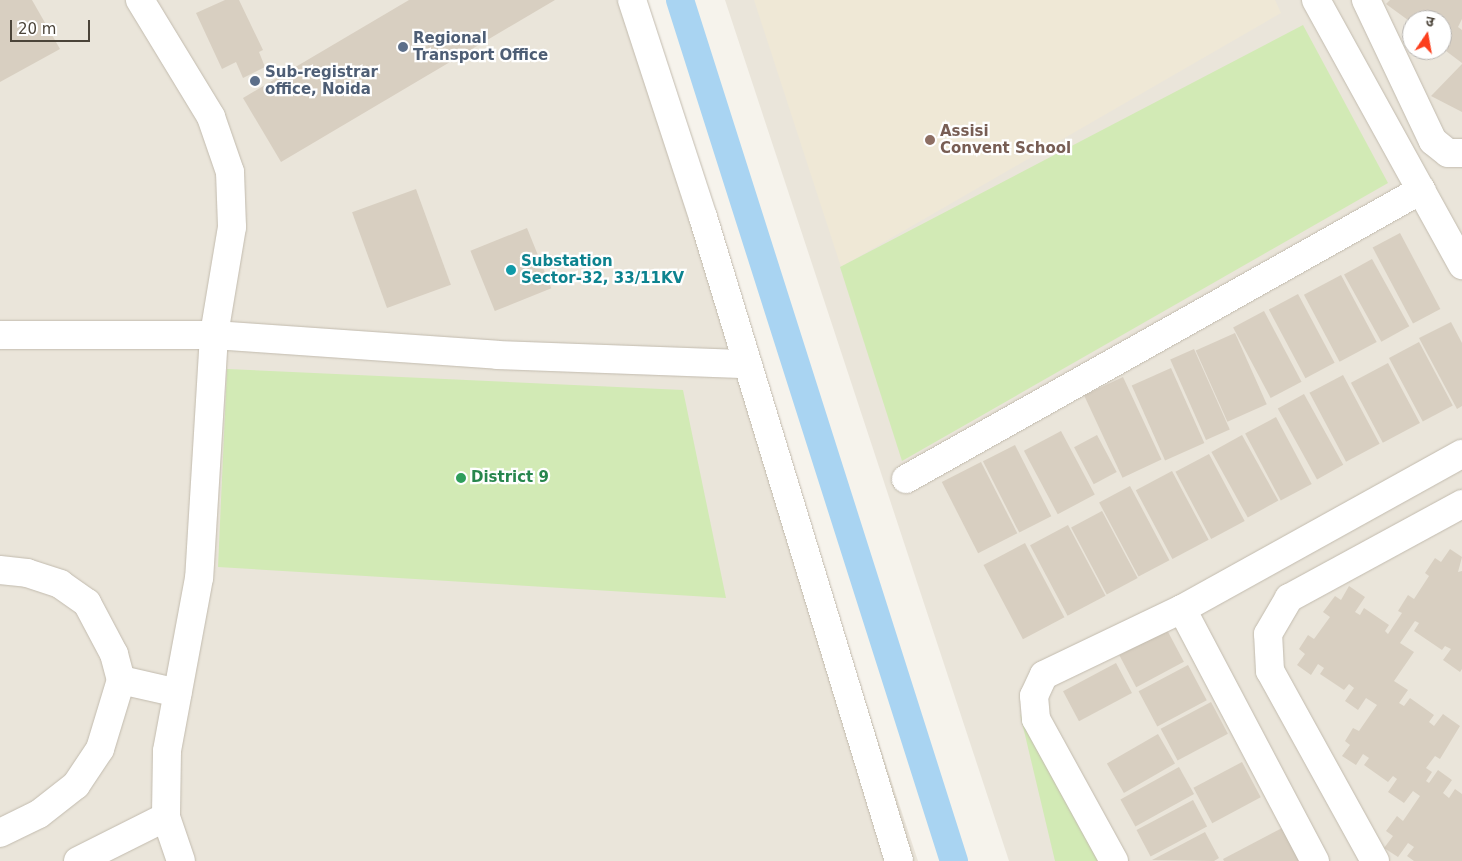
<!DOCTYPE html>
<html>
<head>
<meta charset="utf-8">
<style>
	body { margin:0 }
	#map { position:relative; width:1462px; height:861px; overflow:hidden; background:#f6f3ec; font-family:"DejaVu Sans","Noto Sans Devanagari",sans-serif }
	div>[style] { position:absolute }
	.residential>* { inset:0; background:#eae5da }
	.education>* { inset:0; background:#efe8d6 }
	.green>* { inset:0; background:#d2eab5 }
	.canal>* { height:28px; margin:-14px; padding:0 14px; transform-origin:14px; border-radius:14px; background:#a9d4f2 }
	.building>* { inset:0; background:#d8cfc1; transform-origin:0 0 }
	.roads { filter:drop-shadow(0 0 1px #c2bbae) drop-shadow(0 0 1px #c2bbae) }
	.minor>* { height:28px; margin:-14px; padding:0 14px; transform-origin:14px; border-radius:14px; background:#fff }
	.dots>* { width:14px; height:14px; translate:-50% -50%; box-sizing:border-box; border:2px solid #fff; border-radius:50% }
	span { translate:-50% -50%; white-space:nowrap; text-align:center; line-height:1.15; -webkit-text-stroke:4.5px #fff; paint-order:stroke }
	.service-label { font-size:15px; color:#4e5e75; font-weight:700 }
	.left { translate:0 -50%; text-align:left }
	.education-label { font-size:15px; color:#785e54; font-weight:700 }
	.culture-label { font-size:15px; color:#0d838f; font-weight:700 }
	.leisure-label { font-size:15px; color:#27864d; font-weight:700 }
	.north { position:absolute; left:1402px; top:10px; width:50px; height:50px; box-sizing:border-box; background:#fff; border:1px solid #b7b4b0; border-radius:50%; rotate:12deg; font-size:14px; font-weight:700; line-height:20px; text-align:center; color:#4b4439 }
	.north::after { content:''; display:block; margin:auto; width:18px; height:22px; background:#fc3f1d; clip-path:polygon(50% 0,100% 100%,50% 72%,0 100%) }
	.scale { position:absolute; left:10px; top:20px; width:80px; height:22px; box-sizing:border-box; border:2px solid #4b4439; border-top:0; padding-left:6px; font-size:15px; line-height:18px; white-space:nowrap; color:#4b4439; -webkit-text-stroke:4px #fff; paint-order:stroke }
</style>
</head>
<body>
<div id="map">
	<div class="residential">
		<div style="clip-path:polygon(0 0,633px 0,918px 861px,0 861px)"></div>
		<div style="clip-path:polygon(evenodd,725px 0,1462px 0,1462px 861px,1009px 861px,725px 0,1412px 20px,1442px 20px,1442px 50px,1412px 50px,1412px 20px)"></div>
	</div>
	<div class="education">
		<div style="clip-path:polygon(754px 0,1275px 0,1281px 13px,841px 267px)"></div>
	</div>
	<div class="green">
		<div style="clip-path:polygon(1303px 25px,1388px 183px,902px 461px,840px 267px)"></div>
		<div style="clip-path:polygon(227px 369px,683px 390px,726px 598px,218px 567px)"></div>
		<div style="clip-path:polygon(1020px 714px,1100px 861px,1055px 861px)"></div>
	</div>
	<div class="canal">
		<div style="left:680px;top:0;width:904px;rotate:72.35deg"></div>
	</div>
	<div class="building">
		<div style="clip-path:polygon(0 0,32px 0,60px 49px,0 82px)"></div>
		<div style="clip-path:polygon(225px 0,239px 0,263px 50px,259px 52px,265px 67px,243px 78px,236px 62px,222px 69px,196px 13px)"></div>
		<div style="clip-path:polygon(409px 0,555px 0,281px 162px,243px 98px)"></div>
		<div style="clip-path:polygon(1390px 0,1462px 0,1462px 19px,1458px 27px,1462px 30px,1462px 63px,1442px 48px,1442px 20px,1439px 17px,1434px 14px,1427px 20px,1412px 20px,1412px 23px,1386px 4px)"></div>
		<div style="clip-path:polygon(1462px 64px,1462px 112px,1431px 96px)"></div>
		<div style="left:416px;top:189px;width:102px;height:68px;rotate:70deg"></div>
		<div style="left:527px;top:228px;width:65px;height:61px;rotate:68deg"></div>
		<div style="left:1400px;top:233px;width:86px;height:31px;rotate:62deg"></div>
		<div style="left:1372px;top:259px;width:77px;height:32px;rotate:61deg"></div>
		<div style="left:1341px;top:275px;width:76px;height:42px;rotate:62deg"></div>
		<div style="left:1298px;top:294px;width:78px;height:33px;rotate:62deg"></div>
		<div style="left:1264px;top:311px;width:80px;height:35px;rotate:62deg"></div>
		<div style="clip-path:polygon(1451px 322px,1462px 343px,1462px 406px,1457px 409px,1419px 338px)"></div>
		<div style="left:1235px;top:333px;width:78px;height:43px;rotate:66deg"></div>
		<div style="left:1419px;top:342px;width:72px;height:34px;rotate:62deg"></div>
		<div style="left:1194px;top:349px;width:88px;height:26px;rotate:66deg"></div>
		<div style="left:1388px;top:363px;width:68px;height:42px;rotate:62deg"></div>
		<div style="left:1171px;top:368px;width:82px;height:43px;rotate:66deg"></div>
		<div style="left:1343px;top:375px;width:78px;height:38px;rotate:62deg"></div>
		<div style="left:1123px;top:377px;width:91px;height:43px;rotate:65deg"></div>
		<div style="left:1304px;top:394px;width:81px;height:30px;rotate:61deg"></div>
		<div style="left:1276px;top:417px;width:76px;height:35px;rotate:62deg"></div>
		<div style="left:1061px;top:431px;width:72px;height:42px;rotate:62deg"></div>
		<div style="left:1097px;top:435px;width:42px;height:26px;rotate:62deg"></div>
		<div style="left:1242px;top:435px;width:75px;height:35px;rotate:61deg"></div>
		<div style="left:1015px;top:445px;width:80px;height:36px;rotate:63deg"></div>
		<div style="left:1209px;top:454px;width:76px;height:38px;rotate:62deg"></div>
		<div style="left:981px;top:462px;width:80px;height:44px;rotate:63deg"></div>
		<div style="left:1172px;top:471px;width:78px;height:41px;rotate:62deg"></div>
		<div style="left:1130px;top:486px;width:84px;height:35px;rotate:62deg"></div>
		<div style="left:1102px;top:511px;width:76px;height:35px;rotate:62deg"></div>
		<div style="left:1068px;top:525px;width:80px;height:43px;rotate:62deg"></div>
		<div style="left:1025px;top:543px;width:84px;height:47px;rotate:62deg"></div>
		<div style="clip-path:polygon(1450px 549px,1462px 557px,1458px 572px,1462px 571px,1462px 669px,1460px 672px,1443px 660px,1451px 649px,1445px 646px,1442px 650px,1414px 631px,1419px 623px,1415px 621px,1400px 643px,1414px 652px,1394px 681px,1408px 690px,1399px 703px,1404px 706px,1410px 698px,1434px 715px,1429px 722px,1434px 726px,1443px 714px,1460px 726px,1440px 759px,1435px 756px,1426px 768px,1432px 772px,1426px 781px,1429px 783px,1438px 770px,1452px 780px,1443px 793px,1449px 798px,1455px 789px,1462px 794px,1462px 861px,1414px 861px,1407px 856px,1414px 847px,1408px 843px,1398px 857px,1384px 848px,1393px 836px,1386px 831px,1397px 816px,1403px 821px,1420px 796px,1413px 791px,1404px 803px,1388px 792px,1397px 779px,1393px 776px,1388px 782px,1364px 765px,1369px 758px,1363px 754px,1356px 765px,1342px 756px,1350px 745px,1345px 741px,1353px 728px,1359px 731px,1377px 705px,1366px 698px,1358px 710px,1345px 701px,1354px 688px,1349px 684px,1344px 690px,1320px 674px,1324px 668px,1318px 664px,1311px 675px,1297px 665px,1305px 654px,1299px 649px,1308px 635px,1314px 639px,1330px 617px,1323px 612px,1335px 596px,1341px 600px,1349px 586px,1365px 597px,1355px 612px,1360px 615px,1364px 608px,1389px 625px,1385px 631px,1388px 634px,1402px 613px,1398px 611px,1408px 595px,1414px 599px,1429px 576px,1425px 573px,1435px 558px,1441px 562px)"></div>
		<div style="left:1167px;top:630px;width:36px;height:54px;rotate:62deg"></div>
		<div style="left:1116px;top:663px;width:34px;height:60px;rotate:62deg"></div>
		<div style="left:1188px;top:665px;width:40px;height:56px;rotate:62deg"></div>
		<div style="left:1211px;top:702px;width:36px;height:57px;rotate:62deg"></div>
		<div style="left:1158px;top:734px;width:34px;height:59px;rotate:60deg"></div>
		<div style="left:1242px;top:762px;width:40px;height:55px;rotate:62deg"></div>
		<div style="left:1179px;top:767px;width:31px;height:67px;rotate:61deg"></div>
		<div style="left:1193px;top:800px;width:30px;height:64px;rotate:62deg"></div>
		<div style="clip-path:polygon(1284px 827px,1300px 861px,1224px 861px,1223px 859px)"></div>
		<div style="clip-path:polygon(1205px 832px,1219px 858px,1214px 861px,1152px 860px)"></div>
	</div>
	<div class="roads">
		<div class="minor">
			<div style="left:140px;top:0;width:137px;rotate:58.7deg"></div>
			<div style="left:211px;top:117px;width:58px;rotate:70.9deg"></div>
			<div style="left:230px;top:172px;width:55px;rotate:87.9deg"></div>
			<div style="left:232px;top:227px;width:109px;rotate:99.5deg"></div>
			<div style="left:214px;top:335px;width:243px;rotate:93.5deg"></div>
			<div style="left:199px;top:578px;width:176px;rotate:100.5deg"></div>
			<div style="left:167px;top:751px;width:66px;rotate:90.9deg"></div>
			<div style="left:166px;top:817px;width:46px;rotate:71.2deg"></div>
			<div style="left:632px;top:0;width:228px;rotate:71.9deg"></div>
			<div style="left:703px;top:217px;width:673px;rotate:73.07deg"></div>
			<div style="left:1316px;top:0;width:303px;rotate:61.1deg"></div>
			<div style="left:1366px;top:0;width:156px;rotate:64.6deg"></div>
			<div style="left:1433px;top:141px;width:19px;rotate:39deg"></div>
			<div style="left:1448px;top:153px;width:14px"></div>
			<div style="left:0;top:335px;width:214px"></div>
			<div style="left:214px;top:335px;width:284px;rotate:4deg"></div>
			<div style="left:497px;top:355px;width:251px;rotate:2.1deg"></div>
			<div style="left:906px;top:479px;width:591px;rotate:-29.3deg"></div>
			<div style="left:0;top:570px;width:27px;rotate:6deg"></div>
			<div style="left:27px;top:573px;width:35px;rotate:18deg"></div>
			<div style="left:60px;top:584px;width:33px;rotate:35deg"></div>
			<div style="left:87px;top:603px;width:58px;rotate:62.1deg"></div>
			<div style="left:114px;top:654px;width:27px;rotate:75deg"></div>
			<div style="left:121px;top:680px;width:58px;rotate:12.8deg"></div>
			<div style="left:1182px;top:609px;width:285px;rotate:62.2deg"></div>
			<div style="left:0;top:833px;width:43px;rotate:-26deg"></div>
			<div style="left:39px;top:814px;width:47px;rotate:-38.1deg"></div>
			<div style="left:76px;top:785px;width:43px;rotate:-56.3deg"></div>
			<div style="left:100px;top:749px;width:72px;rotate:-73.1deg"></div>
			<div style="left:78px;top:861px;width:98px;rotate:-26.6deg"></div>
			<div style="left:1114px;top:861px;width:162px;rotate:-118.8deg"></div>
			<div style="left:1036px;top:719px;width:23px;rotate:-95deg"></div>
			<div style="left:1034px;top:696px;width:23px;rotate:-65deg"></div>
			<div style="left:1044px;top:675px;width:153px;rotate:-25.6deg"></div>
			<div style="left:1182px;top:609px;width:320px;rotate:-29deg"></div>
			<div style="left:1375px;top:861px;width:217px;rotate:-118.9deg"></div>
			<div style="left:1270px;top:671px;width:37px;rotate:-93deg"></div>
			<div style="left:1268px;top:634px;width:42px;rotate:-59.7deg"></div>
			<div style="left:1289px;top:598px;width:197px;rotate:-28.5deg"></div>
		</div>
	</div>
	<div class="dots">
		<div style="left:403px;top:47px;background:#5c6f8a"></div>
		<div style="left:255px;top:81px;background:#5c6f8a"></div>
		<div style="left:930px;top:140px;background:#8d6e63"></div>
		<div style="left:511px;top:270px;background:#0f9aa8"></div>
		<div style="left:461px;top:478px;background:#2e9e5b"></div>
	</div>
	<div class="service-label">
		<span class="left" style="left:413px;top:47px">Regional<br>Transport Office</span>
		<span class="left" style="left:265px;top:81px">Sub-registrar<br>office, Noida</span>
	</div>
	<div class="education-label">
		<span class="left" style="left:940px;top:140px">Assisi<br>Convent School</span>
	</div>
	<div class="culture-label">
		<span class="left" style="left:521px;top:270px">Substation<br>Sector-32, 33/11KV</span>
	</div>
	<div class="leisure-label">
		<span class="left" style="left:471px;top:478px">District 9</span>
	</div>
	<div class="north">उ</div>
	<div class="scale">20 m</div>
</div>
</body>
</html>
